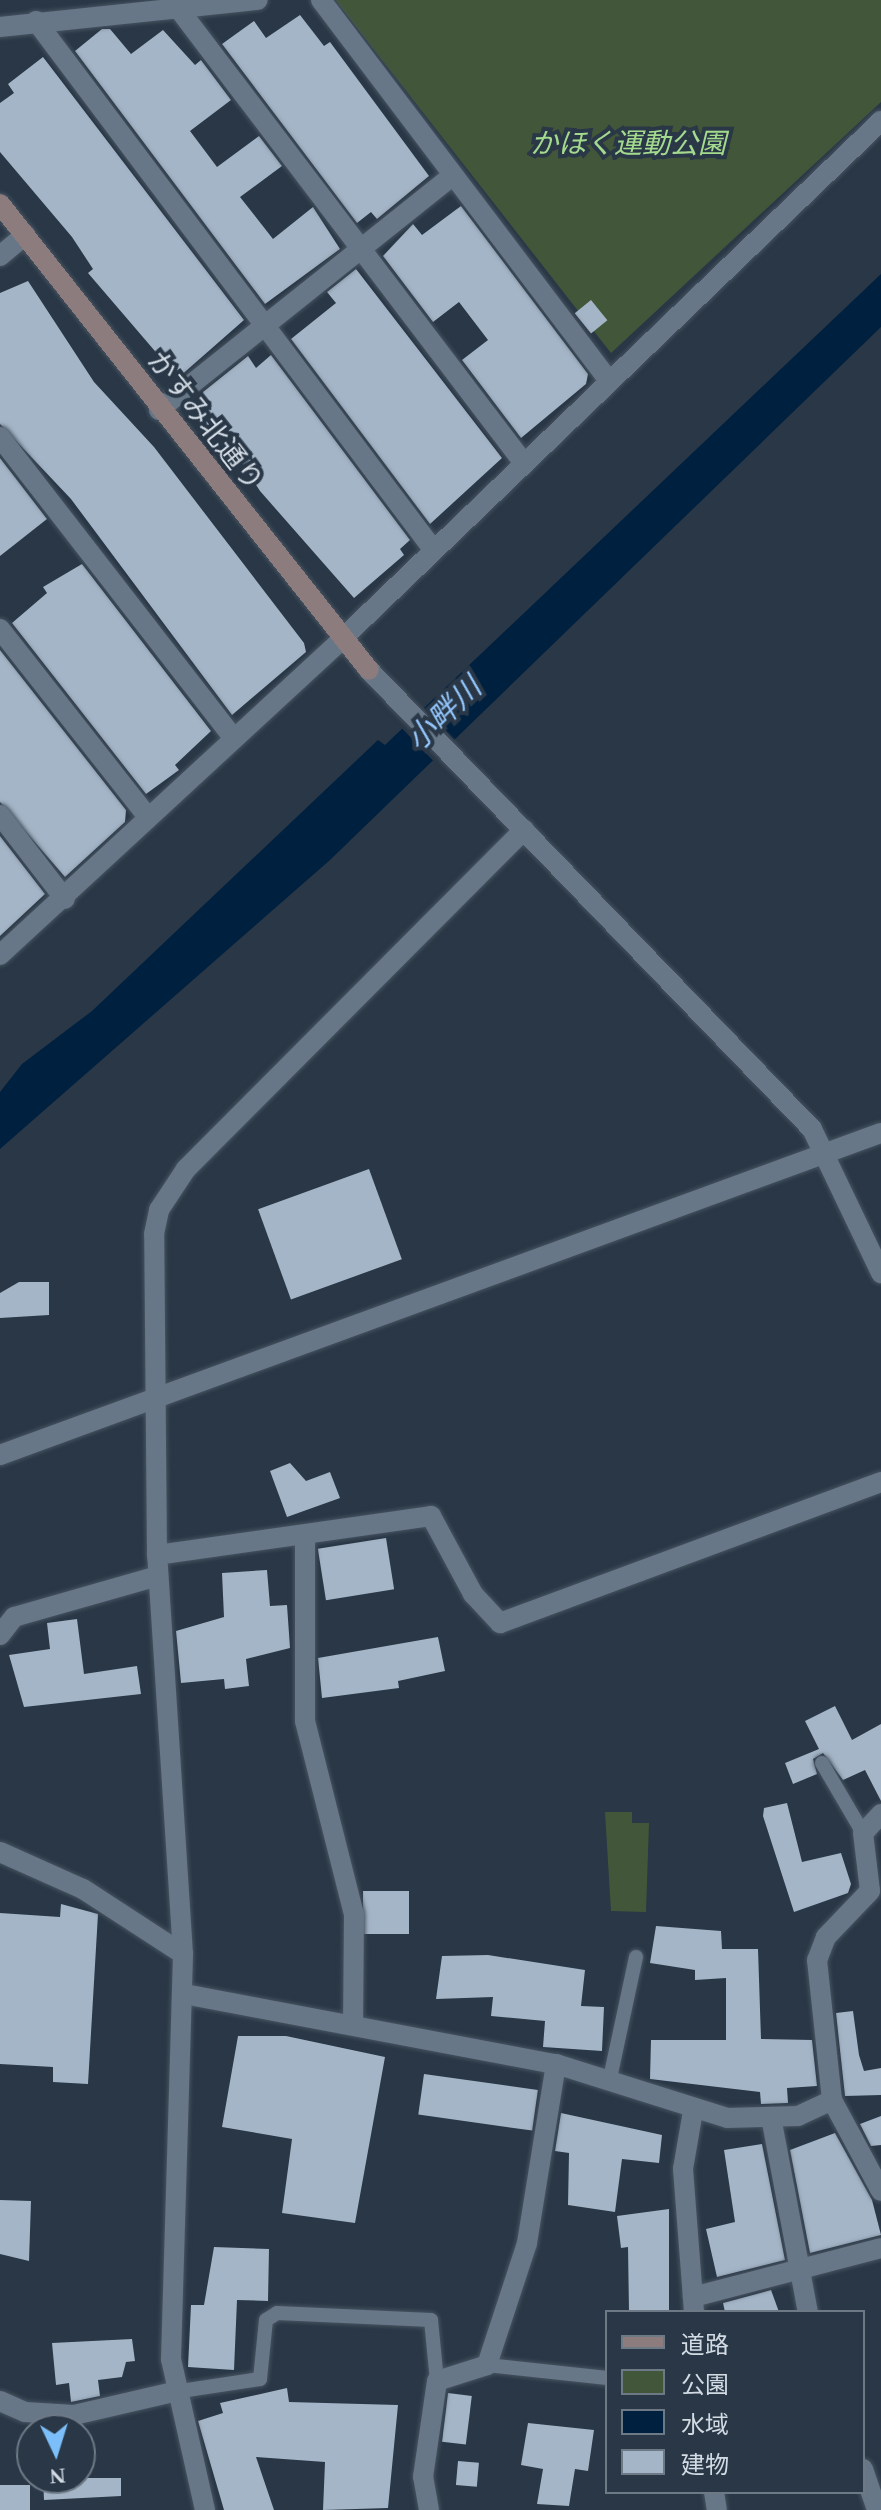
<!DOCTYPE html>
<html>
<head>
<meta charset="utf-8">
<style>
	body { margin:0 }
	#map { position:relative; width:881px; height:2510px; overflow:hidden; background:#293746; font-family:"Times New Roman","Noto Sans JP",serif }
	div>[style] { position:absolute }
	.green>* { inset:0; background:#42573a }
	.water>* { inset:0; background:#00203f }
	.pier>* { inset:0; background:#293746; transform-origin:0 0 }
	.building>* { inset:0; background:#a4b5c7; transform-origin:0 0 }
	.roads { filter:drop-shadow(0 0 2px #475360) drop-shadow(0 0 2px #475360) }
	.lane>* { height:14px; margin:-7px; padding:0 7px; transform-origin:7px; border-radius:7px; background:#677788 }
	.street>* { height:20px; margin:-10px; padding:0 10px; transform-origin:10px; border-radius:10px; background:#677788 }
	.secondary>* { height:20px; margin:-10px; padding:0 10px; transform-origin:10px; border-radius:10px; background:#8d7c7d }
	span { translate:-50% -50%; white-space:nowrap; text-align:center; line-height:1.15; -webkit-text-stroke:8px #293746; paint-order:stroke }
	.park-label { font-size:28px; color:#a4da8d; font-style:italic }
	.street-label { font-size:28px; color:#d2dbe4 }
	.water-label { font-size:30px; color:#94c7fe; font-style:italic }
	.legend { position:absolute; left:605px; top:2310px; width:260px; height:184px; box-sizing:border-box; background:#293746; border:2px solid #6d7985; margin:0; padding:10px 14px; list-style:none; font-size:24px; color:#d2dbe4 }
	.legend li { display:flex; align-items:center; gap:16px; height:40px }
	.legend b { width:40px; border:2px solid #6d7985 }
	.north { position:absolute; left:16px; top:2414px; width:80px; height:80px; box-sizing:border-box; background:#293746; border:2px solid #6d7985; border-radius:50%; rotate:176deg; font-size:22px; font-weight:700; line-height:32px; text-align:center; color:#d2dbe4 }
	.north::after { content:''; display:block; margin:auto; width:28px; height:36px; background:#7cbef9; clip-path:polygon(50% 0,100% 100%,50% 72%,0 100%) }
</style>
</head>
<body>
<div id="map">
	<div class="green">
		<div style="clip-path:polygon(335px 0,881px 0,881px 102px,611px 353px)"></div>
		<div style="clip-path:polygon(605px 1812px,632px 1812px,632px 1823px,649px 1823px,646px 1912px,611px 1911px)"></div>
	</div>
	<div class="water">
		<div style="clip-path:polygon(881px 274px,881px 327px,330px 860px,0 1149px,0 1092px,22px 1064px,92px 1011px,378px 740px,385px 745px)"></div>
	</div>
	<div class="pier">
		<div style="left:421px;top:705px;width:50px;height:30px;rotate:46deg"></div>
	</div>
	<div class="building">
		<div style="clip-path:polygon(300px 15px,324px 46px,330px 42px,429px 176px,377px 219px,371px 212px,357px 223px,222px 44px,254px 21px,266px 38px)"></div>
		<div style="clip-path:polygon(102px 29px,110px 29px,131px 54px,163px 30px,195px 65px,201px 60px,231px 100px,190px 131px,217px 167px,259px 136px,282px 166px,240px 197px,273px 239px,313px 207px,340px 249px,265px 304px,75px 51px)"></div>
		<div style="clip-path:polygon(43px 57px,244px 320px,178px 378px,88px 273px,93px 269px,72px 237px,0 152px,0 103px,14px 93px,8px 84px)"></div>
		<div style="clip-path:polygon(461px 206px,588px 374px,586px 384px,521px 438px,462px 360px,488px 340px,459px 302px,433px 322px,383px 256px,413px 224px,422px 235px)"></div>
		<div style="clip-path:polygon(356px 269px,502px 458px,430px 524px,291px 339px,336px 303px,327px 292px)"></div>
		<div style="clip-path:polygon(28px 281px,94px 382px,154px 447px,304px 643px,306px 652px,232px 715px,71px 499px,0 424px,0 293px)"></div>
		<div style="left:591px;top:300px;width:26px;height:21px;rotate:51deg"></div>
		<div style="clip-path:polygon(271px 355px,410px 540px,400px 549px,404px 555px,354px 598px,260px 491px,217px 424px,209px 431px,188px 404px,248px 356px,256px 368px)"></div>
		<div style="clip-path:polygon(0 458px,47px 519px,0 556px)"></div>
		<div style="clip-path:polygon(82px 564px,211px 731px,175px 765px,179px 770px,146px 794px,12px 623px,47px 593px,43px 587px)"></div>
		<div style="clip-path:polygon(0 650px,126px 810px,125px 822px,65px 877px,0 802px)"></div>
		<div style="clip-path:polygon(0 836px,45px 894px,0 936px)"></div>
		<div style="left:369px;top:1169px;width:96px;height:118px;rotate:70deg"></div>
		<div style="clip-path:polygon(19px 1282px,49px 1282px,49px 1315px,0 1318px,0 1293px)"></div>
		<div style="clip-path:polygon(290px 1463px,306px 1481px,330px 1472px,340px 1498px,287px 1517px,270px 1471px)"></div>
		<div style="left:386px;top:1538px;width:52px;height:69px;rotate:81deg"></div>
		<div style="clip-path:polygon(267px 1570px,270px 1606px,287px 1605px,290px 1648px,246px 1659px,249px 1686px,225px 1689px,224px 1679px,181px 1683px,176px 1631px,224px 1617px,222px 1573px)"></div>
		<div style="clip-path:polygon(77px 1619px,84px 1674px,137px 1666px,141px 1694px,24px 1707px,9px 1655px,50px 1649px,47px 1623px)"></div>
		<div style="clip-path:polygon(438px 1637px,445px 1671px,398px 1681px,399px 1688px,322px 1698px,318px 1658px)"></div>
		<div style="clip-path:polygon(835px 1706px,852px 1740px,881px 1724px,881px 1801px,865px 1770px,843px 1780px,823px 1753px,813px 1759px,817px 1774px,793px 1784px,785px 1763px,819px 1749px,805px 1721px)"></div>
		<div style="clip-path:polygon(787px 1803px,802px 1862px,841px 1853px,851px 1884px,848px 1893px,794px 1912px,763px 1816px,764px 1808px)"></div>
		<div style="left:363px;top:1891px;width:46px;height:43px"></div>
		<div style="clip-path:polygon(61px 1904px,98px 1914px,88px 2084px,53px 2082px,53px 2067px,0 2064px,0 1913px,60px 1917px)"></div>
		<div style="clip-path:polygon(656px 1926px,721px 1931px,722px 1949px,758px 1949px,761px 2039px,812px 2040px,817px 2086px,787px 2088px,788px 2103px,761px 2104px,760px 2092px,650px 2079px,651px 2040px,726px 2040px,726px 1978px,695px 1980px,695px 1970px,650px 1963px)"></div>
		<div style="clip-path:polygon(488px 1955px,585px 1970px,581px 2006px,604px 2007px,602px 2051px,543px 2047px,545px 2021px,491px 2016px,493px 1997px,436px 1999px,442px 1956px)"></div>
		<div style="clip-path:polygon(853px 2011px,859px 2055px,864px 2071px,881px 2068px,881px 2095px,845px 2096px,836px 2013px)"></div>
		<div style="clip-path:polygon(238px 2036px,286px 2036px,385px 2057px,355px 2223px,282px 2213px,292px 2139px,222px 2127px)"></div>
		<div style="left:424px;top:2074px;width:115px;height:41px;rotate:8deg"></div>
		<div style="clip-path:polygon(561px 2113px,662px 2135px,659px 2163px,622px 2159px,615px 2212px,568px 2205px,569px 2153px,555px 2151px)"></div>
		<div style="clip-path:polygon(881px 2116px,881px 2145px,871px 2146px,860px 2124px)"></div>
		<div style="clip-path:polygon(835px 2133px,872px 2200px,881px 2235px,810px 2253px,790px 2150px)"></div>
		<div style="clip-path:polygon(762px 2144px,785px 2260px,717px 2277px,706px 2229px,735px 2222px,724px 2150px)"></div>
		<div style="clip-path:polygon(0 2200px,31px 2201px,29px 2261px,0 2254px)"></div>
		<div style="clip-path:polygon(669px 2209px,669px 2312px,629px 2312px,628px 2247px,621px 2248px,617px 2216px)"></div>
		<div style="clip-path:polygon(214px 2247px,269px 2249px,268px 2301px,237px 2300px,234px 2370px,188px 2367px,191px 2305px,204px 2305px)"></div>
		<div style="clip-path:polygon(771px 2290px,779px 2312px,725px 2312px,723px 2303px)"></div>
		<div style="clip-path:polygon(132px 2339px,135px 2361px,126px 2362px,122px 2377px,98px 2380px,100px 2396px,71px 2402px,69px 2383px,56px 2385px,52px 2343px)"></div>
		<div style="clip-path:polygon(287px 2388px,289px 2402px,398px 2405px,388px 2508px,323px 2510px,325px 2462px,256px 2457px,274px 2510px,224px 2510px,198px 2421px,223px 2413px,220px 2403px)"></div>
		<div style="left:448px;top:2393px;width:24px;height:49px;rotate:7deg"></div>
		<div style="clip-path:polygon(528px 2423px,594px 2430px,588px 2471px,575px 2469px,569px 2506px,537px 2504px,543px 2469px,521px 2465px)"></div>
		<div style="left:458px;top:2461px;width:21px;height:24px;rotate:5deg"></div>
		<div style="clip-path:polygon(43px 2478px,121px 2478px,121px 2496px,44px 2500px)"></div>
		<div style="left:0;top:2485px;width:30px;height:25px"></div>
	</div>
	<div class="roads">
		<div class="lane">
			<div style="left:822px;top:1763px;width:81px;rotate:59.6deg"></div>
			<div style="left:609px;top:2083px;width:129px;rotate:-77.9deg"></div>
			<div style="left:487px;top:2365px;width:121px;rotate:6.2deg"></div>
			<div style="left:174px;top:2392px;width:87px;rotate:-8.6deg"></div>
			<div style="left:260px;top:2379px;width:59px;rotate:-84.2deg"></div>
			<div style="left:266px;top:2320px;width:13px;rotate:-32deg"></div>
			<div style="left:277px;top:2313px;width:154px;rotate:2.6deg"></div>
			<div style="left:431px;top:2320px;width:61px;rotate:84.4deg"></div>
		</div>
		<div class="street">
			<div style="left:321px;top:0;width:478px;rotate:52.9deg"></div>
			<div style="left:178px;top:8px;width:570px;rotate:52.77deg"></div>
			<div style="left:36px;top:21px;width:659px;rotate:53.08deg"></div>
			<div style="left:0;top:27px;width:259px;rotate:-6deg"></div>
			<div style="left:0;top:256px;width:33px;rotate:-40deg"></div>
			<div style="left:159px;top:410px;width:376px;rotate:-38.6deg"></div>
			<div style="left:0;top:437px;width:377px;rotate:52.2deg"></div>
			<div style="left:0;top:629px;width:239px;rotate:51.8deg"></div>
			<div style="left:369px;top:670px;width:638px;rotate:46.02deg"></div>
			<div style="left:812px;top:1129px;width:160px;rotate:64.4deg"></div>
			<div style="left:0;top:815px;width:106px;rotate:52.3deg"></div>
			<div style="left:0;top:955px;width:466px;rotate:-42.7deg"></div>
			<div style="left:342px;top:639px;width:748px;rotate:-43.86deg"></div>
			<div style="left:0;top:1455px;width:938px;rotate:-20.08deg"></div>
			<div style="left:305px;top:1536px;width:185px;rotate:90deg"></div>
			<div style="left:305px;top:1721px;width:199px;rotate:75.8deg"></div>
			<div style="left:354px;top:1914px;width:111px;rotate:90.5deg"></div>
			<div style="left:157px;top:1555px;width:277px;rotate:-8.1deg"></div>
			<div style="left:431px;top:1516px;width:89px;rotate:61.7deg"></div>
			<div style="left:473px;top:1594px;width:40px;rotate:47deg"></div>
			<div style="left:500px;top:1623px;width:406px;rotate:-20.3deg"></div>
			<div style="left:0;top:1635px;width:23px;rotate:-52deg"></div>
			<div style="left:14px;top:1617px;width:150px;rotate:-15.9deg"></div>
			<div style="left:881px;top:1814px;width:26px;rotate:133deg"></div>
			<div style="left:863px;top:1833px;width:58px;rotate:83.1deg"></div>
			<div style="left:870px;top:1891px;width:64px;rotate:133.7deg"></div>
			<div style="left:826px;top:1937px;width:25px;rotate:111deg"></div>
			<div style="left:817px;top:1960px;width:141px;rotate:83.9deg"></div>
			<div style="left:832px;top:2100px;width:103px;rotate:61.7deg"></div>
			<div style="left:0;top:1852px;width:91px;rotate:24deg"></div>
			<div style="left:83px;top:1889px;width:119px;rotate:33deg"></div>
			<div style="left:184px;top:1994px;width:379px;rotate:10.7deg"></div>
			<div style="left:556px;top:2064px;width:179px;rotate:17.5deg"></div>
			<div style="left:727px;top:2118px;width:71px;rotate:-1.6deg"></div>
			<div style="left:798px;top:2116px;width:38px;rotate:-25deg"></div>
			<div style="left:693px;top:2111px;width:59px;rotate:99.8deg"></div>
			<div style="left:683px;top:2169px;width:143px;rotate:85.6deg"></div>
			<div style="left:771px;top:2117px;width:198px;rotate:79.3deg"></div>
			<div style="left:693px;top:2297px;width:194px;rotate:-14.6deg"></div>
			<div style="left:0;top:2401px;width:27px;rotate:24deg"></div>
			<div style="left:25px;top:2412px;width:49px;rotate:3.5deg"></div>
			<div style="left:74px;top:2415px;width:103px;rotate:-13deg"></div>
			<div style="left:863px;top:2469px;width:43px;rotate:71.1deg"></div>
			<div style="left:714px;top:2492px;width:18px;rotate:81deg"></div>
			<div style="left:205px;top:2510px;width:155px;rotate:-102.7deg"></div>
			<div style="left:171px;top:2359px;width:405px;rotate:-88.3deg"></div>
			<div style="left:183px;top:1954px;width:400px;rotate:-93.7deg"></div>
			<div style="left:157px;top:1555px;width:321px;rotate:-90.5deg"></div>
			<div style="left:154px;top:1234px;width:25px;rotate:-78deg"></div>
			<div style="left:159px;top:1210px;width:49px;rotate:-56.6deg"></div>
			<div style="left:186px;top:1169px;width:479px;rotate:-45.1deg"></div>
			<div style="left:429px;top:2510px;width:34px;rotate:-100deg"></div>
			<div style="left:423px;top:2477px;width:97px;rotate:-81.7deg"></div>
			<div style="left:437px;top:2381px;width:52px;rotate:-17.7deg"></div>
			<div style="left:487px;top:2365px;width:128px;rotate:-71.8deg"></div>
			<div style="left:527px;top:2243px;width:181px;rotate:-80.8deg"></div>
		</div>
		<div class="secondary">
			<div style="left:0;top:204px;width:594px;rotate:51.63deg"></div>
		</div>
	</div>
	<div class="park-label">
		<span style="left:628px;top:144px">かほく運動公園</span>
	</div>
	<div class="street-label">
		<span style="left:205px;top:421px;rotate:52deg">かすみ北通り</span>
	</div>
	<div class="water-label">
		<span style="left:444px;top:714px;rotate:-44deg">小畔川</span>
	</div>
	<ul class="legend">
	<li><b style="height:10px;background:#8d7c7d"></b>道路</li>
	<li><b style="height:22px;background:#42573a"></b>公園</li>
	<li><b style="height:22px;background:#00203f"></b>水域</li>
	<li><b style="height:22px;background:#a4b5c7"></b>建物</li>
	</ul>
	<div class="north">N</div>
</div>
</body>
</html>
